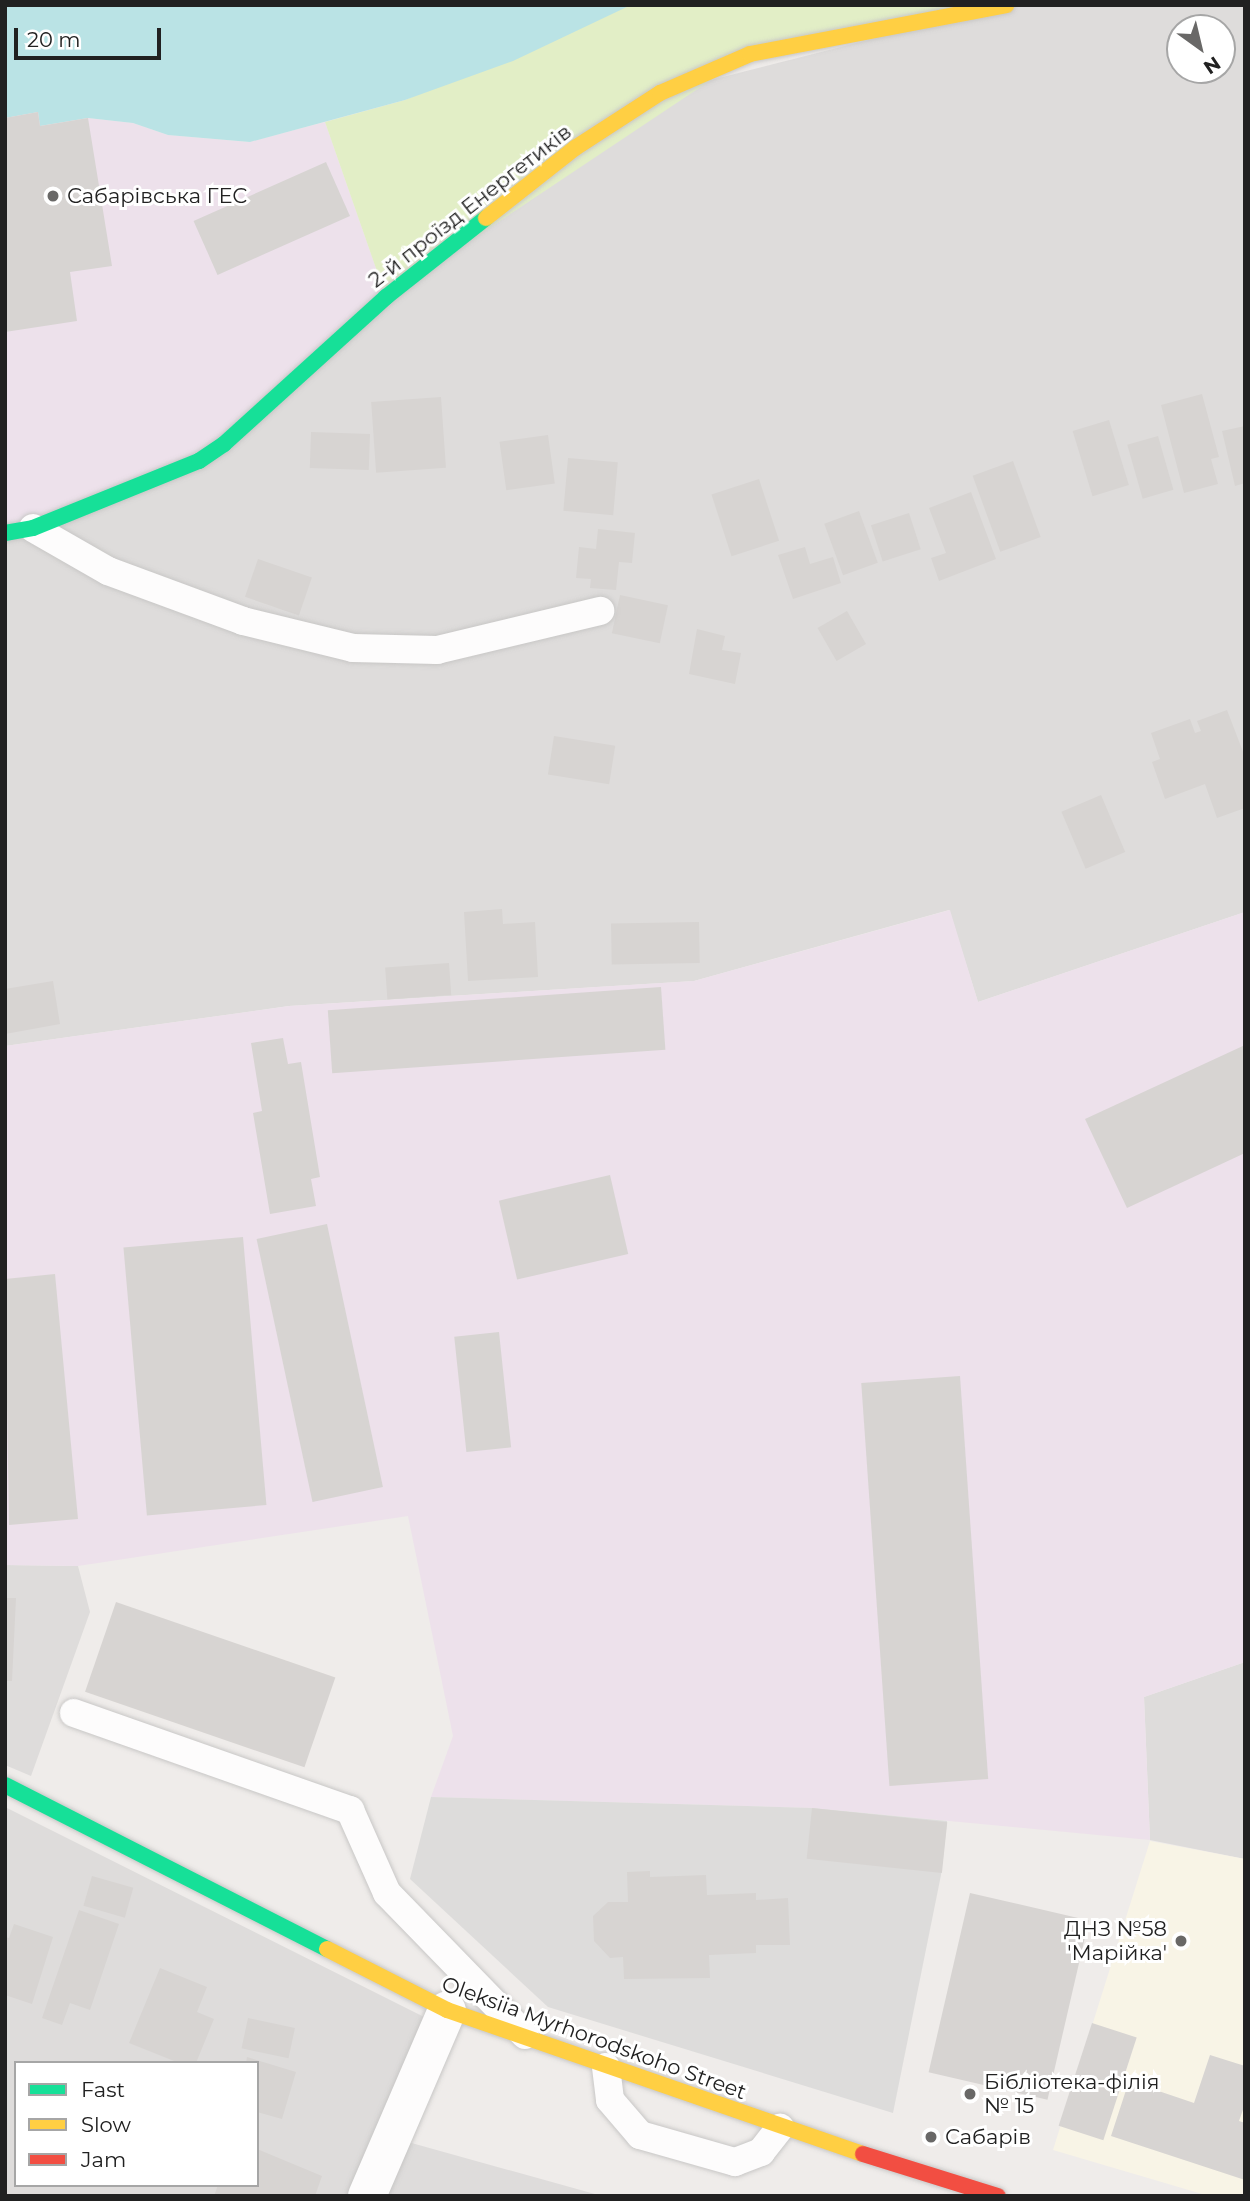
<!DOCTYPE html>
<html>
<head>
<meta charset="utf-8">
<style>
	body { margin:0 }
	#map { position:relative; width:1250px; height:2201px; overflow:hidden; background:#efecea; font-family:Montserrat,sans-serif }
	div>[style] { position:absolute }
	.residential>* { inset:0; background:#dedcdb }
	.industrial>* { inset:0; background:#ede1eb }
	.education>* { inset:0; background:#f8f4e6 }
	.religious>* { inset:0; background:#dddcdb }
	.grass>* { inset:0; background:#e2eec6 }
	.water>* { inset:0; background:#bae3e5 }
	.building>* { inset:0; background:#d7d4d2; transform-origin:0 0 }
	.roads { filter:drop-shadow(0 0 2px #c8c7c6) drop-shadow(0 0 2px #c8c7c6) }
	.lane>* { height:28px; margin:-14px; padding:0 14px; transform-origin:14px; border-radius:14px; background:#fdfcfc }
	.street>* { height:38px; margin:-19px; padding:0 19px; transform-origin:19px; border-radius:19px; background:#fdfcfc }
	.fast>* { height:16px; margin:-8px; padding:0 8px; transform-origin:8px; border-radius:8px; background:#16e098 }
	.slow>* { height:16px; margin:-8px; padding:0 8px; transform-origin:8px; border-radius:8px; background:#ffcf43 }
	.jam>* { height:16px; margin:-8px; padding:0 8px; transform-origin:8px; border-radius:8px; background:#f24e42 }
	.dots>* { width:19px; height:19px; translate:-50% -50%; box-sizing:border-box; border:4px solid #fff; border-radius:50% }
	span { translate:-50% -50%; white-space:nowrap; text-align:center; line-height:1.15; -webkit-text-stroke:6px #fff; paint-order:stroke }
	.poi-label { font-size:21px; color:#212121 }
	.left { translate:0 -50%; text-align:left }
	.right { translate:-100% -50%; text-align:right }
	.street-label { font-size:21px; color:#212121 }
	.frame { position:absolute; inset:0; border:7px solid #212121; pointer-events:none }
	.legend { position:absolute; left:14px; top:2061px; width:245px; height:126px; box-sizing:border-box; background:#fff; border:2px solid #a6a6a6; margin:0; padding:9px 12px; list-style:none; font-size:21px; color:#212121 }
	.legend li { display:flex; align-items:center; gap:14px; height:35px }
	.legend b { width:35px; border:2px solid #a6a6a6 }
	.north { position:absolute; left:1166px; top:14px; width:70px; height:70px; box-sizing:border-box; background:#fff; border:2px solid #a6a6a6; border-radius:50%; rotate:146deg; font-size:19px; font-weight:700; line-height:28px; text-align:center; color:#212121 }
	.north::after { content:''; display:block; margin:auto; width:24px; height:32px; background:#696867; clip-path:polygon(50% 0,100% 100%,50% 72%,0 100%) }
	.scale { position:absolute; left:14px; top:28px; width:147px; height:32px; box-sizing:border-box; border:4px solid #212121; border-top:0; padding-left:9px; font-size:21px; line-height:24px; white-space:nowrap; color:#212121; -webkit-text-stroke:5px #fff; paint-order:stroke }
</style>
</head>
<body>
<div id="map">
	<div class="residential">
		<div style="clip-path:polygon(evenodd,1006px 5px,1245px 5px,1245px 912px,978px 1002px,949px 910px,694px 981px,289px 1006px,5px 1046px,5px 533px,660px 93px,1006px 5px,1180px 28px,1222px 28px,1222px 70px,1180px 70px,1180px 28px)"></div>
		<div style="clip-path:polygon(5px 1565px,78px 1566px,90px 1612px,31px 1776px,5px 1765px)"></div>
		<div style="clip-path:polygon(1245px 1662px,1245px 1859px,1150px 1840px,1144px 1697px)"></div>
		<div style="clip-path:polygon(evenodd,5px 1807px,454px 2032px,408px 2142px,602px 2196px,5px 2196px,5px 1807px,16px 2063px,257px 2063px,257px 2185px,16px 2185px,16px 2063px)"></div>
	</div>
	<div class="industrial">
		<div style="clip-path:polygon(38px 112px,41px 126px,88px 118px,133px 123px,168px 135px,249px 142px,325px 122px,386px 297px,224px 444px,5px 533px,5px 118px)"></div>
		<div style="clip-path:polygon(950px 910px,978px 1002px,1245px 912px,1245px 1662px,1144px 1697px,1150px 1840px,812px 1808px,431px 1797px,453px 1736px,408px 1516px,78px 1566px,5px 1565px,5px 1046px,289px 1006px,694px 981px)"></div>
	</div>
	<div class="education">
		<div style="clip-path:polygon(1150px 1841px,1245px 1859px,1245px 2196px,1209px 2196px,1053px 2150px)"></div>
	</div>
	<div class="religious">
		<div style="clip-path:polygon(431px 1797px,812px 1808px,947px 1821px,941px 1875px,893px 2113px,548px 2007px,410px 1879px)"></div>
	</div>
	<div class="grass">
		<div style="clip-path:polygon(631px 5px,1006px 5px,750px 54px,386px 297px,325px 122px,405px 100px)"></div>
	</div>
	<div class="water">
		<div style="clip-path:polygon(5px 5px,631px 5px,513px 61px,405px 100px,250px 142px,168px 135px,133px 123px,88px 118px,40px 126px,38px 112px,5px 118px)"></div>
	</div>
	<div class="building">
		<div style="clip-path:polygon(38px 112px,40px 126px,88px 118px,112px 266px,70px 272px,77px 321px,5px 332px,5px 118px)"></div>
		<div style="left:326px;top:162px;width:59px;height:145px;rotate:66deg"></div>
		<div style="clip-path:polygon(1202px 394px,1219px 457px,1211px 459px,1218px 484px,1184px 493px,1161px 405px)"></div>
		<div style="left:441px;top:397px;width:71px;height:70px;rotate:86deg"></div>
		<div style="left:1109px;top:420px;width:68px;height:38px;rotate:73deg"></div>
		<div style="clip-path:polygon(1245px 426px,1245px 483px,1235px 486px,1222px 431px)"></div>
		<div style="left:370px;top:434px;width:36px;height:59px;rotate:92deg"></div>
		<div style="left:548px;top:435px;width:49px;height:49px;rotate:82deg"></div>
		<div style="left:1158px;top:436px;width:56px;height:32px;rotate:74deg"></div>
		<div style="left:568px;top:458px;width:50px;height:53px;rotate:5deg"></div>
		<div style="left:1013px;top:461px;width:81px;height:43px;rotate:70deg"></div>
		<div style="left:759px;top:479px;width:65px;height:50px;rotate:72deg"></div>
		<div style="clip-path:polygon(971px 492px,996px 559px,939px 581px,931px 558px,946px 553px,929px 508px)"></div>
		<div style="left:859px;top:511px;width:55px;height:37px;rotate:70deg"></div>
		<div style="left:909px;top:513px;width:38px;height:40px;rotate:72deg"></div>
		<div style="clip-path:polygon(598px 529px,635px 533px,632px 563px,619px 562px,616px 590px,590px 588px,591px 579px,576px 578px,579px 547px,596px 549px)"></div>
		<div style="clip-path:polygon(805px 547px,810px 564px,833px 557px,841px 583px,793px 599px,778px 555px)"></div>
		<div style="left:258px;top:559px;width:57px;height:40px;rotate:19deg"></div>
		<div style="left:620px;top:595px;width:49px;height:39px;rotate:12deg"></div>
		<div style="left:847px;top:611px;width:38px;height:34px;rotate:60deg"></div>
		<div style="clip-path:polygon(697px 629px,725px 636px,722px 650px,741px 653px,735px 684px,689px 674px)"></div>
		<div style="clip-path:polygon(1227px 710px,1245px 757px,1245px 808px,1217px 818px,1205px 784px,1165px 799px,1152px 762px,1160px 759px,1151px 733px,1190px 719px,1195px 733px,1201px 731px,1197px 721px)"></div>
		<div style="left:554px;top:736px;width:62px;height:39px;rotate:9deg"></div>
		<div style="left:1101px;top:795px;width:62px;height:43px;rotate:67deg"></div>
		<div style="clip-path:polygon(502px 909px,503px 924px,535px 922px,538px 977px,468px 981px,464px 912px)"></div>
		<div style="left:699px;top:922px;width:41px;height:88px;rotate:89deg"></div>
		<div style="left:449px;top:963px;width:32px;height:64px;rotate:86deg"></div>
		<div style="clip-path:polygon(53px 981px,60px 1024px,5px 1034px,5px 989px)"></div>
		<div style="left:661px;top:987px;width:63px;height:334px;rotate:86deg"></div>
		<div style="clip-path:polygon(283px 1038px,288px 1064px,301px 1062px,320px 1177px,311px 1179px,316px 1206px,270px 1214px,253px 1113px,262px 1111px,251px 1043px)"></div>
		<div style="clip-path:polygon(1245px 1045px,1245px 1153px,1127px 1208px,1085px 1119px)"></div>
		<div style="left:610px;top:1175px;width:81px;height:114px;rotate:77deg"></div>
		<div style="left:327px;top:1224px;width:269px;height:72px;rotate:78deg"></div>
		<div style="left:243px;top:1237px;width:269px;height:120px;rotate:85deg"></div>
		<div style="clip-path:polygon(55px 1274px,78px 1519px,9px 1525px,5px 1279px)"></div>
		<div style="left:499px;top:1332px;width:116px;height:45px;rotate:84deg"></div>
		<div style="left:960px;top:1376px;width:404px;height:99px;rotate:86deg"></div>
		<div style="clip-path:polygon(5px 1598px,16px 1598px,12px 1681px,5px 1681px)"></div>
		<div style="left:116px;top:1602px;width:232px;height:95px;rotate:19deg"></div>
		<div style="left:812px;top:1808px;width:136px;height:51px;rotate:6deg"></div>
		<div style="clip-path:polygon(650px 1871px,650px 1877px,706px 1875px,707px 1895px,756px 1893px,756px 1900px,788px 1898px,790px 1945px,756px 1945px,756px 1953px,709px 1955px,710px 1978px,624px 1979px,623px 1957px,610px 1958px,594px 1941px,593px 1916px,608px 1902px,628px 1902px,627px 1872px)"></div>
		<div style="left:92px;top:1876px;width:43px;height:31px;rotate:16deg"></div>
		<div style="left:970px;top:1893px;width:122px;height:184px;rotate:13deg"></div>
		<div style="clip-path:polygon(79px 1910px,119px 1924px,90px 2010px,70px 2003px,62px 2025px,42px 2018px)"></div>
		<div style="clip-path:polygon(14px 1924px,53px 1937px,32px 2004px,5px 1995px,5px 1937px,9px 1938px)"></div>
		<div style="clip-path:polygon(160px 1968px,207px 1987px,197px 2012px,214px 2019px,196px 2063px,179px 2063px,129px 2043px)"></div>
		<div style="left:248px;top:2018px;width:48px;height:31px;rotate:12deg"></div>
		<div style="left:1092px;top:2023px;width:47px;height:108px;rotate:18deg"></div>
		<div style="clip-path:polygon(1210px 2055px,1245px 2066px,1245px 2104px,1239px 2121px,1245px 2123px,1245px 2180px,1111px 2136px,1129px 2081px,1194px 2103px)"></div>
		<div style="clip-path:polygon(247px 2057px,296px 2072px,282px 2119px,257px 2112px,257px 2063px,246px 2063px)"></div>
		<div style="clip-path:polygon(257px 2149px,322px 2176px,315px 2196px,214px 2196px,218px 2185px,257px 2185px)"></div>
	</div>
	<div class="roads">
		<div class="lane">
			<div style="left:33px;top:528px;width:86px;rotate:29.8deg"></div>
			<div style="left:108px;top:571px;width:144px;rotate:20.3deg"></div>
			<div style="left:243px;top:621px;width:113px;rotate:13.8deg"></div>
			<div style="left:353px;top:648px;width:84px;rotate:1.4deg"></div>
			<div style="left:437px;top:650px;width:168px;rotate:-13.5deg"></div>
			<div style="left:74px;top:1713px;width:293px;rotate:19.4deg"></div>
			<div style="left:350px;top:1810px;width:91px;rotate:66deg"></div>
			<div style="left:387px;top:1893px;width:198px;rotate:45.8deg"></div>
			<div style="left:606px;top:2067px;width:33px;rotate:83deg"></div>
			<div style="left:610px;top:2100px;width:46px;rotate:49.4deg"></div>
			<div style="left:640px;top:2135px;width:99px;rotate:15.9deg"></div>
			<div style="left:735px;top:2162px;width:28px;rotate:-21deg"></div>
			<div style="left:761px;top:2152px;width:31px;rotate:-52deg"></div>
		</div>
		<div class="street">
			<div style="left:367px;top:2196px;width:202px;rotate:-66.7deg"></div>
		</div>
		<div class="fast">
			<div style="left:5px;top:533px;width:28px;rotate:-10deg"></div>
			<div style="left:33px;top:528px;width:179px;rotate:-22deg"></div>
			<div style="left:199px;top:461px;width:30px;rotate:-34deg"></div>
			<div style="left:224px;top:444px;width:219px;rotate:-42.2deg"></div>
			<div style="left:386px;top:297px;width:127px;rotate:-38.3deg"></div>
			<div style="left:5px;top:1785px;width:361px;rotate:27deg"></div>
		</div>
		<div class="slow">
			<div style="left:486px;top:218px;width:113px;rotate:-38.2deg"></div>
			<div style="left:575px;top:148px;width:101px;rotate:-32.9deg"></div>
			<div style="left:660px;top:93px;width:98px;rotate:-23.4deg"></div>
			<div style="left:750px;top:54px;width:261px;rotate:-10.8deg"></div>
			<div style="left:327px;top:1949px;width:135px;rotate:26.9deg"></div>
			<div style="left:447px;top:2010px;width:440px;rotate:19.1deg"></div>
		</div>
		<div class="jam">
			<div style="left:863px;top:2154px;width:141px;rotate:17.3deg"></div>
		</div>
	</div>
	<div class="dots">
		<div style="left:53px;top:196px;background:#696867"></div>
		<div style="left:1181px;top:1941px;background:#696867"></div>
		<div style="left:970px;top:2094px;background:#696867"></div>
		<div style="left:931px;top:2137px;background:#696867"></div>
	</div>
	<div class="poi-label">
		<span class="left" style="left:67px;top:196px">Сабарівська ГЕС</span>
		<span class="right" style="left:1167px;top:1941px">ДНЗ №58<br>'Марійка'</span>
		<span class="left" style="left:984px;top:2094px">Бібліотека-філія<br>№ 15</span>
		<span class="left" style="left:945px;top:2137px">Сабарів</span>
	</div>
	<div class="street-label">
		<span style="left:470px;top:206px;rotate:-38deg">2-й проїзд Енергетиків</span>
		<span style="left:594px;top:2038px;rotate:20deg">Oleksiia Myrhorodskoho Street</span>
	</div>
	<div class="frame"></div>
	<ul class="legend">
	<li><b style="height:9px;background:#16e098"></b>Fast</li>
	<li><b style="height:9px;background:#ffcf43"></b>Slow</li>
	<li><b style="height:9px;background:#f24e42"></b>Jam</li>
	</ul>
	<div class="north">N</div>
	<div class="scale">20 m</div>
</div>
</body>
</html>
